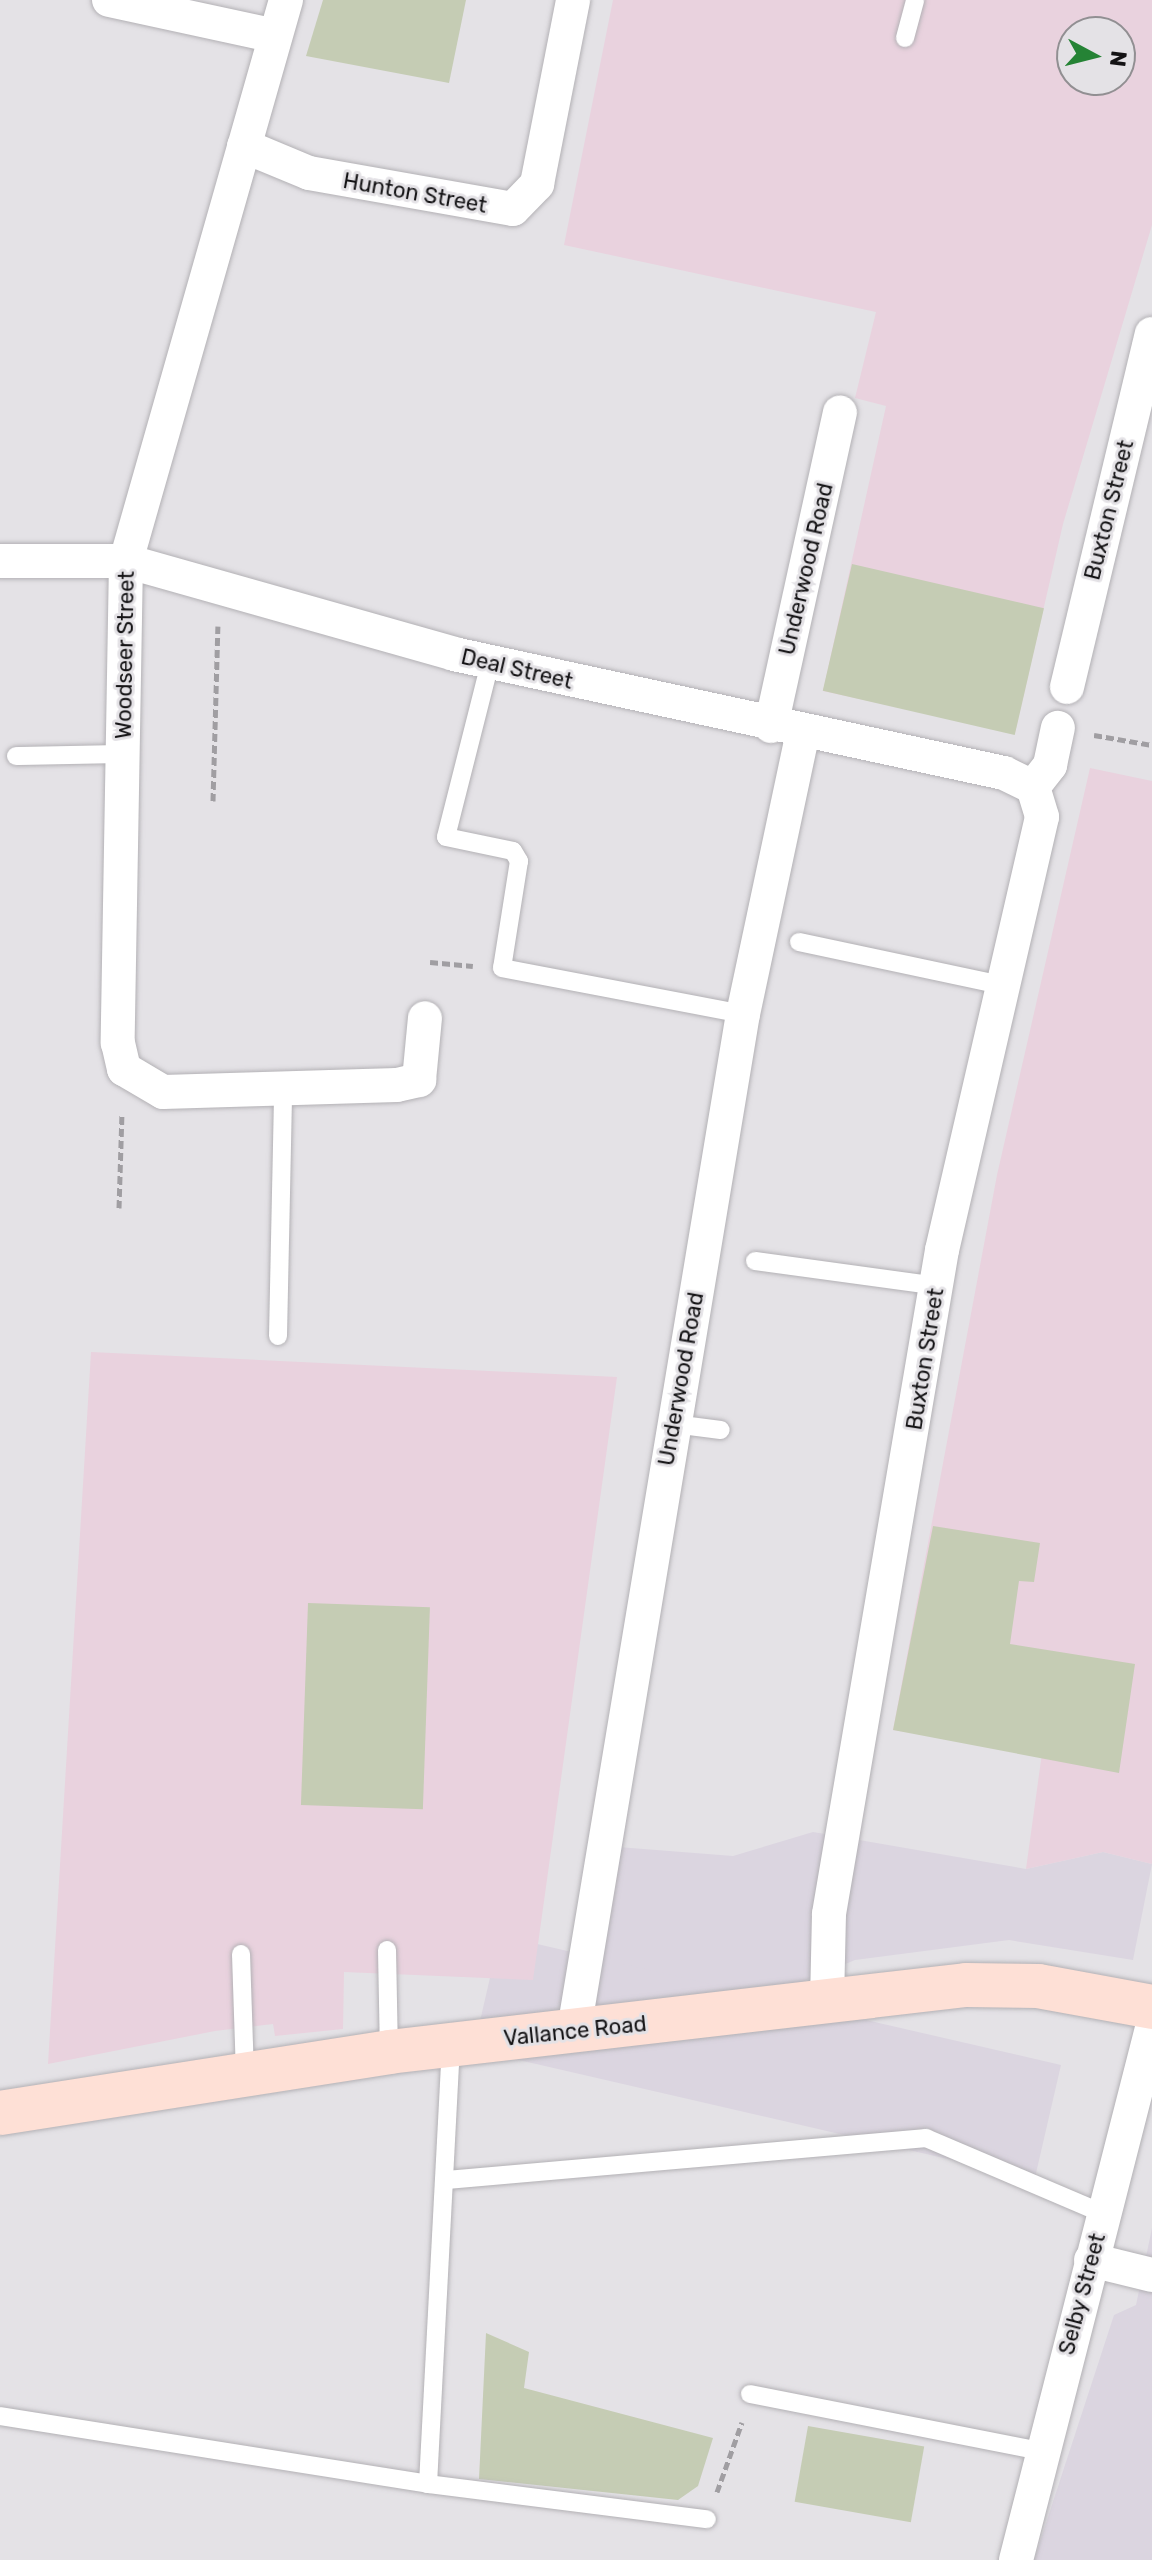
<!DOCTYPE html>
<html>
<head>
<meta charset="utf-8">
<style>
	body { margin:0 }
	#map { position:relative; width:1152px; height:2560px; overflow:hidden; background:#e4e2e6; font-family:Rubik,sans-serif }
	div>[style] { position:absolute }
	.built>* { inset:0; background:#dbd5e0; transform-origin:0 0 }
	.education>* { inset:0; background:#e9d2de }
	.green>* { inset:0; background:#c5ccb4; transform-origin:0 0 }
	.path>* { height:5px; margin-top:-2.5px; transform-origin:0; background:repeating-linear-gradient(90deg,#a09ea2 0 8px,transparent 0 12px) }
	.roads { filter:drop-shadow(0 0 2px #b3b1b5) drop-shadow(0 0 2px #b3b1b5) }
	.lane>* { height:18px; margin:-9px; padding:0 9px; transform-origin:9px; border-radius:9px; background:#fff }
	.street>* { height:34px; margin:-17px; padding:0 17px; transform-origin:17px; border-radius:17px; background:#fff }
	.secondary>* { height:44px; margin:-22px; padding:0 22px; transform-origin:22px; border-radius:22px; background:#fee0d6 }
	span { translate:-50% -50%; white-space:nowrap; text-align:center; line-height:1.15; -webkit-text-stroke:6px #e4e2e6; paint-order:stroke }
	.street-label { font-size:22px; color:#141315 }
	.north { position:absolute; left:1056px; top:16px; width:80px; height:80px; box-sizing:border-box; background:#e4e2e6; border:2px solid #918f92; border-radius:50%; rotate:97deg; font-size:22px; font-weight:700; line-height:32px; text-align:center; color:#141315 }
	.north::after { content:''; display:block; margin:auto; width:28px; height:36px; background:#258335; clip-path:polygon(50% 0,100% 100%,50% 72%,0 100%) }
</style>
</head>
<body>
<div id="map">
	<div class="built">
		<div style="clip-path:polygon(813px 1832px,1026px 1869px,1103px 1852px,1152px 1864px,1133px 1960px,1009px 1940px,855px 1960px,785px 1989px,584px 2017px,618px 1847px,733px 1856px)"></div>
		<div style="left:1061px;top:2065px;width:117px;height:576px;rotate:103deg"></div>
		<div style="clip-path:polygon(1152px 2228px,1152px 2560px,1034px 2560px,1114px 2315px,1136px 2305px)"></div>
	</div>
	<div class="education">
		<div style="clip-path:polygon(evenodd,613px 0,1152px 0,1152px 225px,1063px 524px,1015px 733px,823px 691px,886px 406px,855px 398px,876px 312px,564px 245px,613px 0,1072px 32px,1120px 32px,1120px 80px,1072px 80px,1072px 32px)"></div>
		<div style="clip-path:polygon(1090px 768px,1152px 781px,1152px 1864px,1103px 1852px,1026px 1869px,1042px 1753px,893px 1730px,997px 1175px)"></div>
		<div style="clip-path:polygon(91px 1352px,617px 1377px,533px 1980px,344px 1972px,343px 2029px,275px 2036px,273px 2024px,215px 2031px,48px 2064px)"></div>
	</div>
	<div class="green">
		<div style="clip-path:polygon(323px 0,466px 0,449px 83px,306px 56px)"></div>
		<div style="left:852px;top:564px;width:197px;height:130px;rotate:13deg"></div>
		<div style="clip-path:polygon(933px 1526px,1040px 1543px,1034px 1582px,1019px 1581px,1010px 1644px,1135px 1664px,1119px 1773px,893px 1730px)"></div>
		<div style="left:308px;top:1603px;width:122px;height:202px;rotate:2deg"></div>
		<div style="clip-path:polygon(486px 2333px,529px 2352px,524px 2388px,713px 2438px,698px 2486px,678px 2500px,479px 2479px)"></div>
		<div style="left:808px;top:2426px;width:118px;height:77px;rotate:10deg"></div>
	</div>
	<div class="path">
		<div style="left:1094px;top:735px;width:59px;rotate:9.8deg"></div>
		<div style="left:213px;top:801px;width:175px;rotate:-88.4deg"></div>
		<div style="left:430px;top:962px;width:43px;rotate:5.3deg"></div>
		<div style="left:119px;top:1208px;width:94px;rotate:-88.2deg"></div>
		<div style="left:717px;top:2492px;width:74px;rotate:-70.3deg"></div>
	</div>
	<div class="roads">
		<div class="lane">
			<div style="left:905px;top:38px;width:39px;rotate:-75deg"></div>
			<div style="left:490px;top:663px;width:179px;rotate:104.2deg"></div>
			<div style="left:446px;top:837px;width:68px;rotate:11.8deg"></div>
			<div style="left:513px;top:851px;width:12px;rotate:59deg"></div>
			<div style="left:519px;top:861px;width:108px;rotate:99deg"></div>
			<div style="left:502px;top:968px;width:245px;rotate:10.8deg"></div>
			<div style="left:16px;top:756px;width:108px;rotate:-1.1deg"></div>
			<div style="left:799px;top:942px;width:208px;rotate:12deg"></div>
			<div style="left:755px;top:1261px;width:184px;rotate:7.8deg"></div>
			<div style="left:278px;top:1336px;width:246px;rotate:-88.8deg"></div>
			<div style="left:674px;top:1424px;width:47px;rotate:7.3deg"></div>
			<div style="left:387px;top:1950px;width:102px;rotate:88.9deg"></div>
			<div style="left:241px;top:1954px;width:120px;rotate:88.1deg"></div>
			<div style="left:447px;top:2180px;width:481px;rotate:-5deg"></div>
			<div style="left:926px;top:2138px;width:194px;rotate:23.1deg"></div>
			<div style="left:750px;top:2394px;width:296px;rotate:11.1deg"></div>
			<div style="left:0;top:2416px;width:433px;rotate:9deg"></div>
			<div style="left:428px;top:2484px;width:440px;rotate:-87deg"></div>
			<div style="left:428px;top:2484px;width:281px;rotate:7.2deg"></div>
		</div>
		<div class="street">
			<div style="left:109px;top:0;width:170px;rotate:12.2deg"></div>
			<div style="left:286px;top:0;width:583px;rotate:105.92deg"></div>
			<div style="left:126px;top:561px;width:482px;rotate:91deg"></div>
			<div style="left:118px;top:1043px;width:27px;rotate:77deg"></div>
			<div style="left:124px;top:1069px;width:45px;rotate:30.5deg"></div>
			<div style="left:163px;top:1092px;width:234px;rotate:-1.7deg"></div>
			<div style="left:397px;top:1085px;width:23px;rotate:-13deg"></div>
			<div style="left:419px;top:1080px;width:62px;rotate:-84.5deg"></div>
			<div style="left:244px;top:146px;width:70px;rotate:22.6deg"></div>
			<div style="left:309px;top:173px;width:207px;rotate:10deg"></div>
			<div style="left:513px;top:209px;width:35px;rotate:-46deg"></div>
			<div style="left:537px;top:184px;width:187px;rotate:-78.9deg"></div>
			<div style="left:0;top:561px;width:126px"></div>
			<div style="left:126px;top:561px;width:341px;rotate:15.8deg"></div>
			<div style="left:454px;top:654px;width:563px;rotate:12.21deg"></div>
			<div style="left:1004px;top:773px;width:32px;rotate:26deg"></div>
			<div style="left:1033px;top:787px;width:31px;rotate:73deg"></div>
			<div style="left:1042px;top:817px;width:444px;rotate:103deg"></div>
			<div style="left:942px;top:1250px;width:674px;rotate:99.66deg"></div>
			<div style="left:829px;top:1914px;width:88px;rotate:91.3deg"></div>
			<div style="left:1067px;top:687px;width:363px;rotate:-76.5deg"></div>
			<div style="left:771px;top:726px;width:321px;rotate:-77.6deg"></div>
			<div style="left:1033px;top:787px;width:28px;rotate:-52deg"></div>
			<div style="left:1050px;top:765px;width:38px;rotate:-78deg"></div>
			<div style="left:574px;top:2030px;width:1030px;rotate:-80.56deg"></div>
			<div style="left:743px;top:1014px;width:289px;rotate:-78deg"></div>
			<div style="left:1091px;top:2260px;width:63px;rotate:13.8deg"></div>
			<div style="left:1016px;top:2560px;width:549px;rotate:-75.66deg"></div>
		</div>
		<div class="secondary">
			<div style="left:0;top:2113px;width:394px;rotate:-8.9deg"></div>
			<div style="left:389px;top:2052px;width:581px;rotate:-6.62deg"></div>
			<div style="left:966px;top:1985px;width:72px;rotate:0.8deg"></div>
			<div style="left:1038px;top:1986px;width:116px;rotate:10.4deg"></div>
		</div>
	</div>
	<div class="street-label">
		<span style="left:415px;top:193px;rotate:10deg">Hunton Street</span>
		<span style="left:1109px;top:510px;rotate:-76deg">Buxton Street</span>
		<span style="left:806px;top:569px;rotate:-77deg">Underwood Road</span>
		<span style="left:125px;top:655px;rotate:-89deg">Woodseer Street</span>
		<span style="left:517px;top:669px;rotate:13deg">Deal Street</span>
		<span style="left:925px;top:1359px;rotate:-81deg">Buxton Street</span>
		<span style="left:681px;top:1379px;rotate:-80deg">Underwood Road</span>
		<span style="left:575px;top:2031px;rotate:-6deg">Vallance Road</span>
		<span style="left:1082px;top:2294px;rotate:-75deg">Selby Street</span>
	</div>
	<div class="north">N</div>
</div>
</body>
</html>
